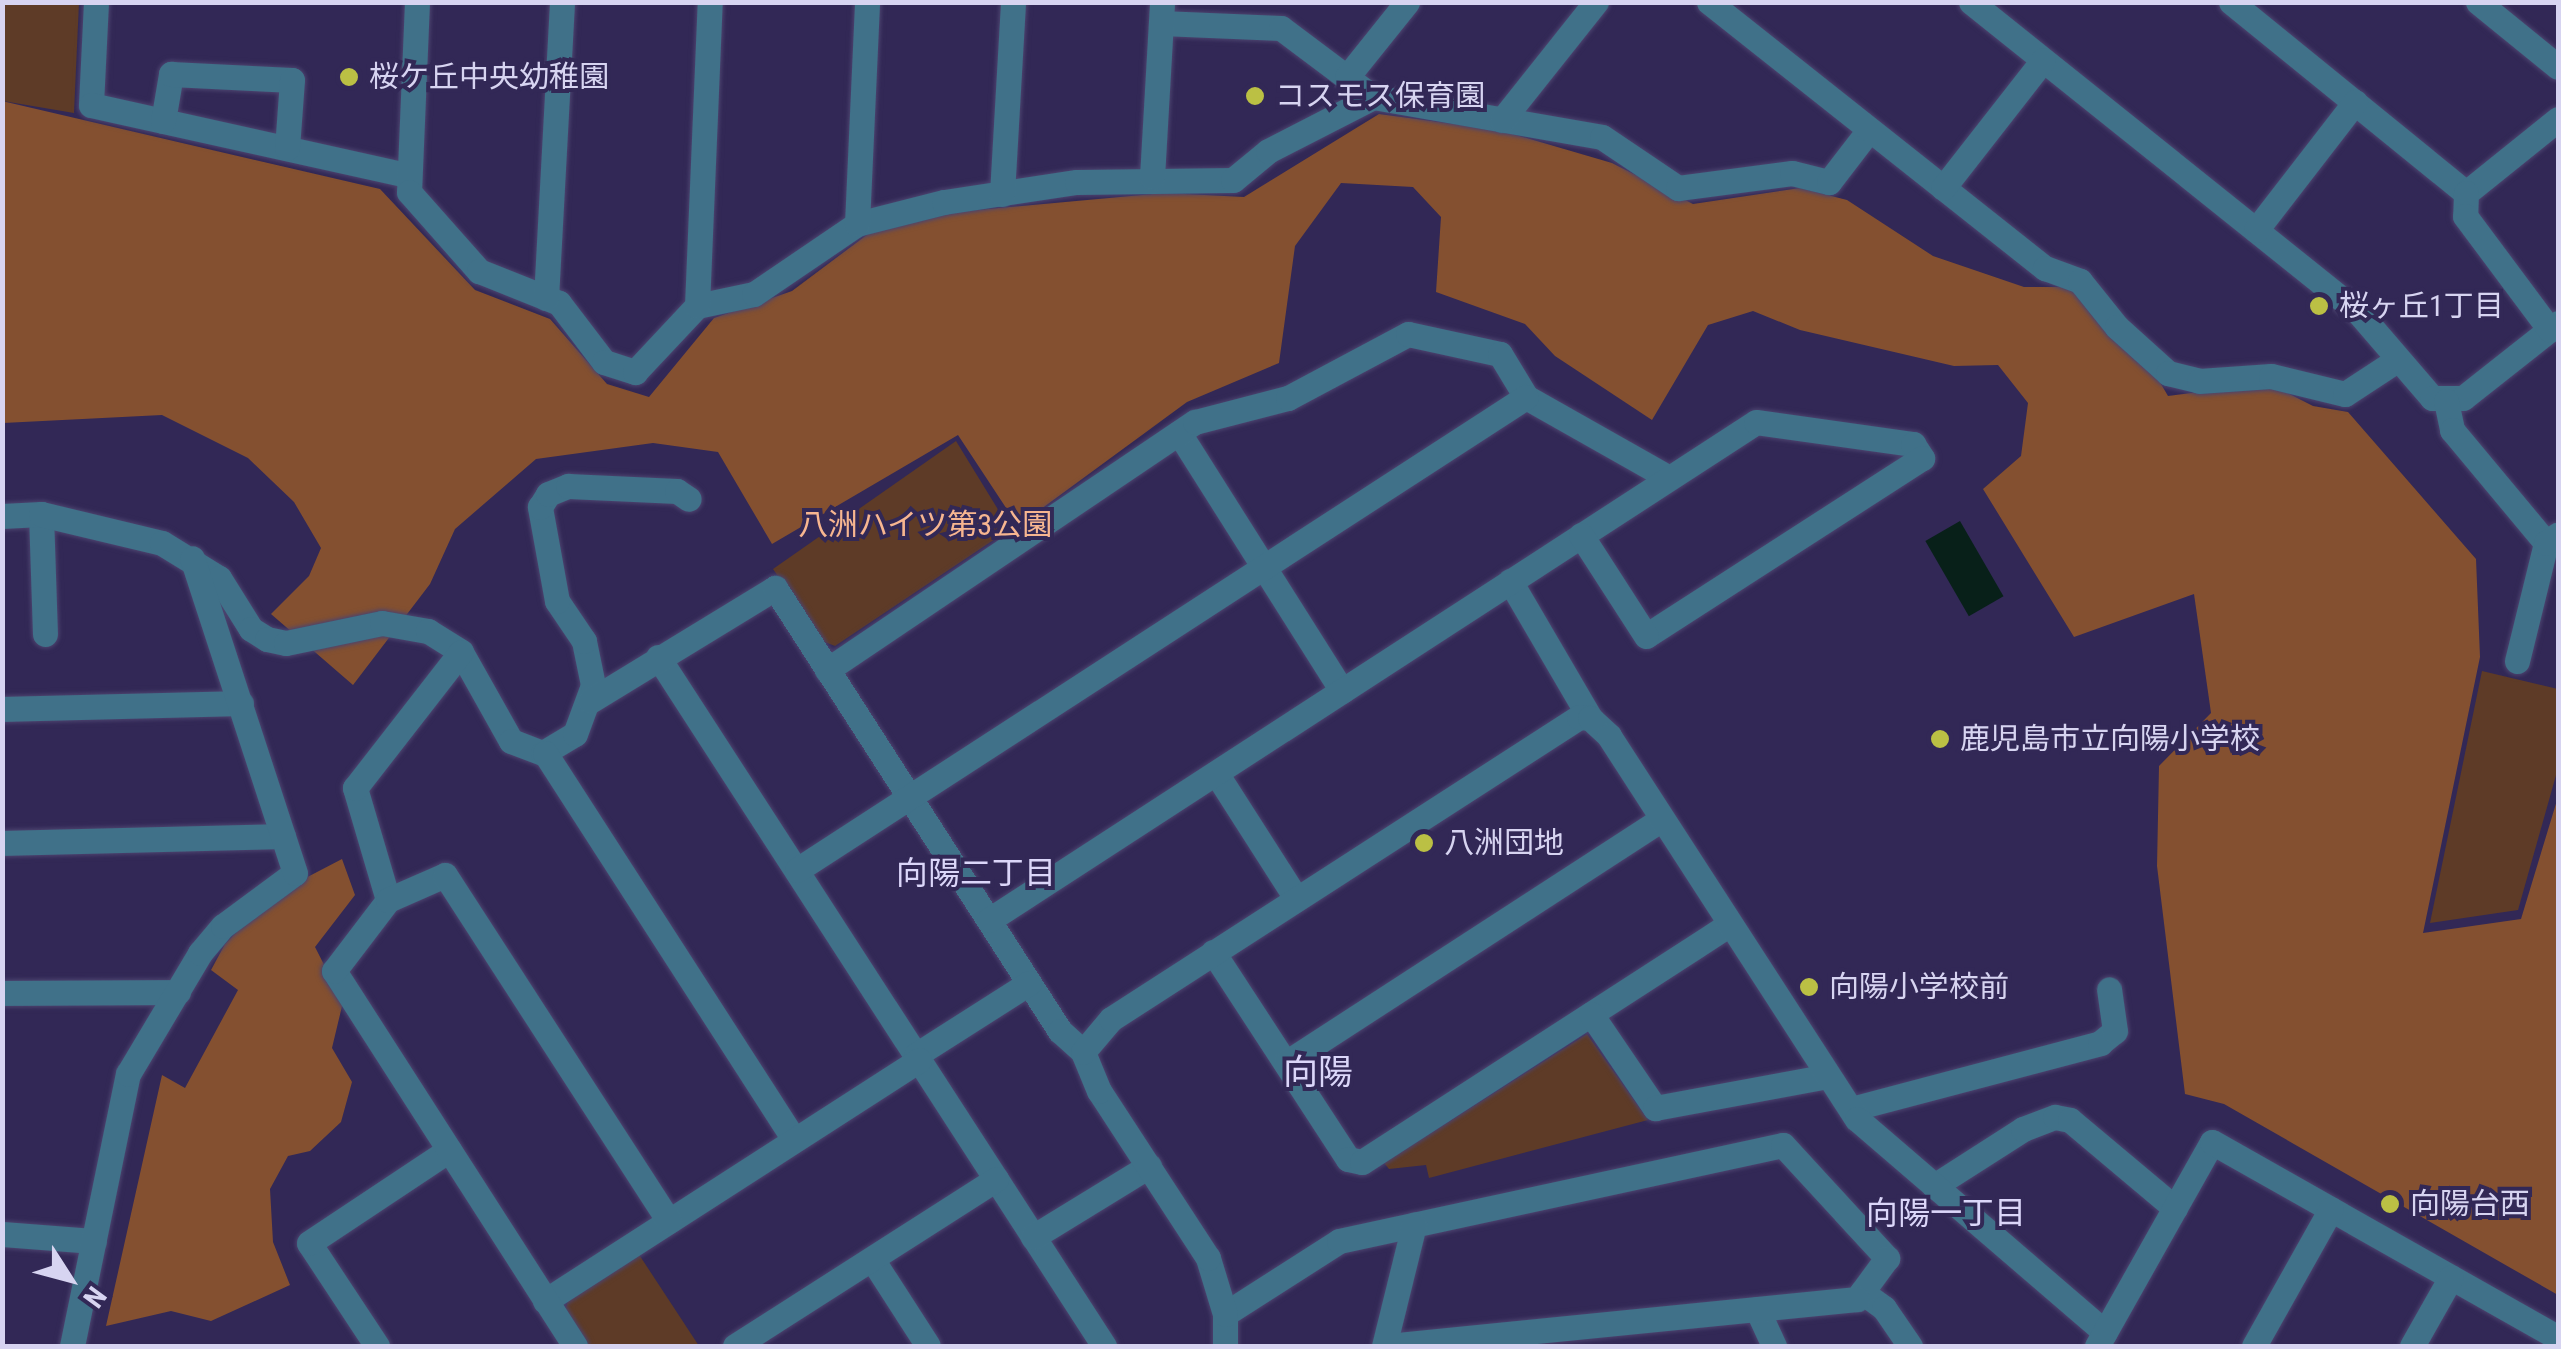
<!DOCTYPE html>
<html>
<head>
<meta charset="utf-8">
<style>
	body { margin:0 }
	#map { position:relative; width:2561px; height:1349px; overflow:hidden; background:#322856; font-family:"Roboto Condensed","Noto Sans JP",sans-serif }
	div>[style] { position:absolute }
	.green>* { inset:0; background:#5e3b27 }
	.forest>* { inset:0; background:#845030 }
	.water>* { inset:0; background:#082019; transform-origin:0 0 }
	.roads { filter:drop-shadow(0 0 2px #4c446f) drop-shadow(0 0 2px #4c446f) }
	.minor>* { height:25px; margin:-12.5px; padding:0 12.5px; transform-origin:12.5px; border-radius:12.5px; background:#407189 }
	.dots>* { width:28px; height:28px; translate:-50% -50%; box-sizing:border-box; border:5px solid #322856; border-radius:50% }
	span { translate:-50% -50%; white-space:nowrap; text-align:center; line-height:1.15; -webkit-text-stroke:8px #322856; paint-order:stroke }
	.poi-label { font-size:30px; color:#d7d4f1 }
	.left { translate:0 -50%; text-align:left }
	.park-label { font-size:30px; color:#f7b690 }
	.neighbourhood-label { font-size:32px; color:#dbd6f9 }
	.quarter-label { font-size:35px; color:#dbd6f9 }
	.frame { position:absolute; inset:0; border:5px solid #d7d4f1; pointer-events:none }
	.north { position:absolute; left:20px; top:1229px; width:100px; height:100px; -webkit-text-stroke:8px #322856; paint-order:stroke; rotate:126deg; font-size:28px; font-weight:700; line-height:40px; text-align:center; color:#d7d4f1 }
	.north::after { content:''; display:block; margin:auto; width:35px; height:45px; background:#d7d4f1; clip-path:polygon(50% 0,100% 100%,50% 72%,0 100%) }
</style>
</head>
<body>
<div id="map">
	<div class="green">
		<div style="clip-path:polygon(2px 3px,79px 3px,74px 113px,3px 101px)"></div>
		<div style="clip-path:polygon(956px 441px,1010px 529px,835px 646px,822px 641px,773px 569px)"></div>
		<div style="clip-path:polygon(2482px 671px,2558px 689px,2558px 768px,2518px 910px,2430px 923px)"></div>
		<div style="clip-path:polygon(1587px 1034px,1648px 1120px,1429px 1178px,1426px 1165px,1389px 1169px,1384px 1163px)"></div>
		<div style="clip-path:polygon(638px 1253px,699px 1346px,589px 1346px,565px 1310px,569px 1298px)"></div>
	</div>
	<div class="forest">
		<div style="clip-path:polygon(2px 101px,380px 189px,475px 290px,550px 319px,607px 384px,649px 397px,714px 318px,792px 291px,872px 231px,944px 213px,1164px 193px,1244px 197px,1379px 114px,1499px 130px,1612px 163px,1693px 204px,1800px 188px,1847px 200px,1933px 256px,2024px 287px,2071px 287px,2154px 372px,2168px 396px,2268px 383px,2313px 406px,2348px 412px,2476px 559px,2480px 657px,2423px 933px,2521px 919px,2558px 797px,2558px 1295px,2224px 1104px,2185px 1094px,2157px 866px,2159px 766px,2211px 713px,2194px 594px,2074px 637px,1983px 489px,2021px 456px,2028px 403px,1998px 365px,1954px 366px,1800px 330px,1753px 311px,1708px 325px,1652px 420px,1555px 356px,1525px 324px,1436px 292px,1441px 217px,1413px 187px,1341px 183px,1295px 246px,1279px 363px,1187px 402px,1018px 526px,958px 435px,772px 544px,718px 452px,653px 443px,536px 459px,455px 529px,430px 584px,353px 685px,271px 614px,309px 576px,321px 548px,294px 502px,248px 458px,162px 415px,3px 423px)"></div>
		<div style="clip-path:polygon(342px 859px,355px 895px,315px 947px,343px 1002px,332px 1048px,352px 1082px,341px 1122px,310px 1151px,288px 1156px,270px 1189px,273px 1242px,290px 1285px,211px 1321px,171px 1311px,106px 1326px,162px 1075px,185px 1088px,238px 990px,211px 970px,225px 944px,271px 896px)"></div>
	</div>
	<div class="water">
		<div style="left:1960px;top:521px;width:87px;height:40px;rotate:60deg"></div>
	</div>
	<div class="roads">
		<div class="minor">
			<div style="left:96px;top:2px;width:103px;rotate:92.8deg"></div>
			<div style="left:91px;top:105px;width:325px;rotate:12.5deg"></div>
			<div style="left:417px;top:2px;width:190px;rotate:92.4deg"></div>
			<div style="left:409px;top:192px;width:106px;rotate:48.5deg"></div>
			<div style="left:479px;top:271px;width:86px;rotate:21.8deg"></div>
			<div style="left:559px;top:303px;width:74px;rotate:52.7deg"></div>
			<div style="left:604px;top:362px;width:33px;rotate:18deg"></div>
			<div style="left:635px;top:372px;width:91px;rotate:-46.8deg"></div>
			<div style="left:697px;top:306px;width:58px;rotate:-11.9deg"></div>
			<div style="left:754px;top:294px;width:125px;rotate:-34.2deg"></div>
			<div style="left:857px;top:224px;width:90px;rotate:-14.2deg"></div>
			<div style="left:944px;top:202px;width:134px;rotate:-8.6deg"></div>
			<div style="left:1077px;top:182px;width:156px;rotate:-0.7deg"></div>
			<div style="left:1233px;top:180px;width:45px;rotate:-39.6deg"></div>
			<div style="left:1268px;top:151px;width:118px;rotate:-27.2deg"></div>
			<div style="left:1373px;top:97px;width:232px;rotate:9.9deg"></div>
			<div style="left:1602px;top:137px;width:92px;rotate:33.9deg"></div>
			<div style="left:1678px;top:188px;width:115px;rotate:-7.5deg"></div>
			<div style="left:1792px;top:173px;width:38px;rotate:14deg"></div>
			<div style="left:1829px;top:182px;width:66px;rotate:-52.4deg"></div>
			<div style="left:1709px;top:2px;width:429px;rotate:38.4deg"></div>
			<div style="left:2045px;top:268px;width:37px;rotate:20deg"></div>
			<div style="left:2080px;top:281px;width:59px;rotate:51.2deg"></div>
			<div style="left:2117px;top:327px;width:69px;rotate:42deg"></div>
			<div style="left:2168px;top:373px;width:32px;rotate:14deg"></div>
			<div style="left:2199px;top:381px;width:72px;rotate:-4deg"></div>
			<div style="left:2271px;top:376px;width:76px;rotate:13.7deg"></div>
			<div style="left:2345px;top:394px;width:62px;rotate:-33.2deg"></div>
			<div style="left:1971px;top:2px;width:497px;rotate:38.7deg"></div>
			<div style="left:2359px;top:313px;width:112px;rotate:49.3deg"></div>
			<div style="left:2432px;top:398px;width:31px"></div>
			<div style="left:2463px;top:398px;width:121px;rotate:-38.3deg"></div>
			<div style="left:2231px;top:2px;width:303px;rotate:39.1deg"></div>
			<div style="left:2466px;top:193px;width:118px;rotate:-38.8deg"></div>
			<div style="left:2478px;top:2px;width:103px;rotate:39.1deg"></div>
			<div style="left:1161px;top:23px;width:120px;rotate:2.4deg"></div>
			<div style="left:1281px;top:28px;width:115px;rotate:36.9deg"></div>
			<div style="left:1347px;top:77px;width:96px;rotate:-51.3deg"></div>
			<div style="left:1502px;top:120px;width:151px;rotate:-51.5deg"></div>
			<div style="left:163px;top:121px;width:48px;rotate:-80.3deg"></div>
			<div style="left:171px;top:74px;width:121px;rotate:2.8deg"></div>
			<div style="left:292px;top:80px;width:68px;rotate:94.2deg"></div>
			<div style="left:1152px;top:177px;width:175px;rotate:-86.7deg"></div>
			<div style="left:1943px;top:188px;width:162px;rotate:-52deg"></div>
			<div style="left:2466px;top:193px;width:23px;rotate:92deg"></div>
			<div style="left:2465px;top:216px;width:142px;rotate:53.3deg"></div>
			<div style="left:1002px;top:194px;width:192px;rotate:-86.7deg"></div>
			<div style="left:857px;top:224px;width:222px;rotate:-87.4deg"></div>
			<div style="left:2256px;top:230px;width:162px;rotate:-52.3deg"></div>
			<div style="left:546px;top:298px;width:296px;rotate:-86.9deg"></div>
			<div style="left:697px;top:306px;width:304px;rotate:-87.6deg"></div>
			<div style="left:2446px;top:401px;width:30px;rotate:78deg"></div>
			<div style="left:2452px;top:430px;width:147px;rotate:50.2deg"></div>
			<div style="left:1179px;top:433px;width:305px;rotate:57.7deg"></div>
			<div style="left:41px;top:514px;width:120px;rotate:88.1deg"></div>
			<div style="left:2px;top:516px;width:39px;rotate:-3deg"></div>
			<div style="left:41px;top:514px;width:124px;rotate:13.5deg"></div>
			<div style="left:162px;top:543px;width:67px;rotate:31.6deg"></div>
			<div style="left:219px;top:578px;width:60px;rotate:57.9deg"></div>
			<div style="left:251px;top:629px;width:19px;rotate:32deg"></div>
			<div style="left:267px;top:639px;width:19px;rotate:12deg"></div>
			<div style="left:286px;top:643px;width:98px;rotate:-11.8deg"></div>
			<div style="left:382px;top:623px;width:47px;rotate:9.9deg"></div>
			<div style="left:428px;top:631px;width:39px;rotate:32deg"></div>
			<div style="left:461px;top:652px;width:102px;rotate:60.7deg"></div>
			<div style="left:511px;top:741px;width:34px;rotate:21deg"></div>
			<div style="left:543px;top:753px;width:37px;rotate:-31deg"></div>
			<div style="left:575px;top:734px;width:52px;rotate:-69.8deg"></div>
			<div style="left:593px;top:685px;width:45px;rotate:-101.6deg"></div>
			<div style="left:584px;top:641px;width:48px;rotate:-124deg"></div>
			<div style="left:557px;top:601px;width:96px;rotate:-100.3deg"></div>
			<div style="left:540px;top:507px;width:15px;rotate:-58deg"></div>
			<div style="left:548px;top:494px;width:22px;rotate:-22deg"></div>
			<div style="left:568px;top:486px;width:109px;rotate:2.6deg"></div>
			<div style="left:677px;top:491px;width:14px;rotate:34deg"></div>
			<div style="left:1510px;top:581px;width:159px;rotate:59.7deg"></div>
			<div style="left:658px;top:657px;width:821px;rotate:57.08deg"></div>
			<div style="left:2517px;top:661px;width:122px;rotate:-76.2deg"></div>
			<div style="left:2546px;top:543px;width:14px;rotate:-36deg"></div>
			<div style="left:827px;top:670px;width:444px;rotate:-34deg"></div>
			<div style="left:1195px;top:422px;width:96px;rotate:-14.5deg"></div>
			<div style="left:1288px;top:398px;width:136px;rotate:-28.1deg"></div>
			<div style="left:1408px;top:334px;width:94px;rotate:12.3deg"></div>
			<div style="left:1500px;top:354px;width:50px;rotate:58.8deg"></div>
			<div style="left:1526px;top:397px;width:164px;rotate:29.5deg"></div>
			<div style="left:590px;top:701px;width:217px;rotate:-31.4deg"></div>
			<div style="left:775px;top:588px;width:527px;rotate:57.25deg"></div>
			<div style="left:1060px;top:1031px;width:31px;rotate:42deg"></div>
			<div style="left:2px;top:709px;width:239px;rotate:-1.4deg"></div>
			<div style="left:545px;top:753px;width:460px;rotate:57.2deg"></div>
			<div style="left:1216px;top:773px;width:148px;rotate:57.4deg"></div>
			<div style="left:2px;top:843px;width:281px;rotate:-1.4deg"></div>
			<div style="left:797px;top:870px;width:869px;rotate:-32.98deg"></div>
			<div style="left:388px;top:900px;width:117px;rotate:-106.4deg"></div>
			<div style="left:355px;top:788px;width:172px;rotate:-52.1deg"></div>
			<div style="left:989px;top:920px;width:914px;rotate:-32.99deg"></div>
			<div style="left:1756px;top:422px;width:159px;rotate:8deg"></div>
			<div style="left:1913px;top:444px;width:17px;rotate:57deg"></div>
			<div style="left:1922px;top:458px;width:328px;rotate:147.2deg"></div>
			<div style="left:1646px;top:636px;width:120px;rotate:-122.8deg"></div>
			<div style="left:1213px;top:952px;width:247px;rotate:56.9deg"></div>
			<div style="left:1348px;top:1159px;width:14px;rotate:12deg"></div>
			<div style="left:1362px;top:1162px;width:438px;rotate:-32.9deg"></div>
			<div style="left:2px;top:993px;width:176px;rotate:-0.3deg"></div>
			<div style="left:1591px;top:1014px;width:114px;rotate:55.8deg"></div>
			<div style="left:1655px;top:1108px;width:176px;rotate:-10.5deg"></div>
			<div style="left:916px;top:1055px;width:134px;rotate:-32.5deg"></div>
			<div style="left:1286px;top:1063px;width:448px;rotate:-33deg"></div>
			<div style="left:1851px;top:1109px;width:258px;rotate:-14.8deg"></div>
			<div style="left:2100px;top:1043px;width:19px;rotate:-39deg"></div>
			<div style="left:2115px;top:1031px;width:42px;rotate:-98.1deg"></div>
			<div style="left:1934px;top:1186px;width:106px;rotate:-32.6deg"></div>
			<div style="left:2023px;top:1129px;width:34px;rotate:-21deg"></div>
			<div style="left:2055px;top:1117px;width:15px;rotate:11deg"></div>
			<div style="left:2070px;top:1120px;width:137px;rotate:40deg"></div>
			<div style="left:2px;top:1234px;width:92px;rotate:4.4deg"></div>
			<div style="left:1033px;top:1237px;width:136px;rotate:-31.5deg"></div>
			<div style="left:872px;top:1259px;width:103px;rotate:57.2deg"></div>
			<div style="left:1862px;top:1292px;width:27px;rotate:36deg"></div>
			<div style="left:1884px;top:1308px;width:46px;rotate:55.6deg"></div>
			<div style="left:545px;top:1301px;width:445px;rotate:-32.8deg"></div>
			<div style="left:1757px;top:1309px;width:41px;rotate:65.3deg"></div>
			<div style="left:1225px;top:1314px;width:135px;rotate:-32.6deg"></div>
			<div style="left:1339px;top:1241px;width:454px;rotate:-12.2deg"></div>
			<div style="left:1783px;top:1145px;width:154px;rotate:47.4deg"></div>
			<div style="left:1887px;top:1258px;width:51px;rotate:126.2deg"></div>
			<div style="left:1857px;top:1299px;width:474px;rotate:174.3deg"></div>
			<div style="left:72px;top:1346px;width:278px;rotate:-78.4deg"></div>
			<div style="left:128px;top:1074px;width:141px;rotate:-59.2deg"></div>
			<div style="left:200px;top:953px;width:35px;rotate:-50deg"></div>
			<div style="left:223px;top:926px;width:89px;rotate:-36.4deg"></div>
			<div style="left:295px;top:873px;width:331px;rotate:-108.1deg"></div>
			<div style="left:377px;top:1346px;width:123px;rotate:-123.4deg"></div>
			<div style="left:309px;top:1243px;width:168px;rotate:-33.6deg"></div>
			<div style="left:575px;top:1346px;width:446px;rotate:-122.7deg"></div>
			<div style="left:334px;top:971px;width:89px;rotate:-52.7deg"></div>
			<div style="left:388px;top:900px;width:62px;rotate:-23.7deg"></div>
			<div style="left:445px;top:875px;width:412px;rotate:57.1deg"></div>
			<div style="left:735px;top:1346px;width:310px;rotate:-32.6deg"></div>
			<div style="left:1225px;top:1346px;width:32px;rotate:-90deg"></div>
			<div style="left:1225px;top:1314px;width:59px;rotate:-106.9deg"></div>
			<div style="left:1208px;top:1258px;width:199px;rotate:-123.1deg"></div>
			<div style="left:1099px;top:1091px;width:42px;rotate:-112.3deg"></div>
			<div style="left:1083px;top:1052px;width:43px;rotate:-49.7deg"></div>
			<div style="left:1111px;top:1019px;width:557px;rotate:-32.83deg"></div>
			<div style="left:1579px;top:717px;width:11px;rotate:5deg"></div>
			<div style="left:1590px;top:718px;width:26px;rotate:43deg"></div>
			<div style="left:1609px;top:736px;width:456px;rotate:57.1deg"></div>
			<div style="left:1857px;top:1119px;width:327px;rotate:40.7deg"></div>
			<div style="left:1384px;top:1346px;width:125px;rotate:-76.1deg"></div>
			<div style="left:2097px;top:1346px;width:234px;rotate:-60.6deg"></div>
			<div style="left:2212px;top:1142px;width:398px;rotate:29.5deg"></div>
			<div style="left:2254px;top:1346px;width:157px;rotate:-60.7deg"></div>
			<div style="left:2412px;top:1346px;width:79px;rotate:-60.5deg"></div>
		</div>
	</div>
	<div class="dots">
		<div style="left:349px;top:77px;background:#bbc044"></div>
		<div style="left:1255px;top:96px;background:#bbc044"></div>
		<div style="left:2319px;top:306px;background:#bbc044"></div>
		<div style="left:1940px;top:739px;background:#bbc044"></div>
		<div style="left:1424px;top:843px;background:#bbc044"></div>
		<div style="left:1809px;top:987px;background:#bbc044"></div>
		<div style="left:2390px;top:1204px;background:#bbc044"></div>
	</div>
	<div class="poi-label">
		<span class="left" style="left:369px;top:77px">桜ケ丘中央幼稚園</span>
		<span class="left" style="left:1275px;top:96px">コスモス保育園</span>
		<span class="left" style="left:2339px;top:306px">桜ヶ丘1丁目</span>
		<span class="left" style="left:1960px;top:739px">鹿児島市立向陽小学校</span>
		<span class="left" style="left:1444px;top:843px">八洲団地</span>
		<span class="left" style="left:1829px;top:987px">向陽小学校前</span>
		<span class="left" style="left:2410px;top:1204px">向陽台西</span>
	</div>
	<div class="park-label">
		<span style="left:925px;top:525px">八洲ハイツ第3公園</span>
	</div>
	<div class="neighbourhood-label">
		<span style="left:976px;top:873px">向陽二丁目</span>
		<span style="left:1946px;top:1213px">向陽一丁目</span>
	</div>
	<div class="quarter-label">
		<span style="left:1318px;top:1073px">向陽</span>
	</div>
	<div class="frame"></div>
	<div class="north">N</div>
</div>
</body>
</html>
